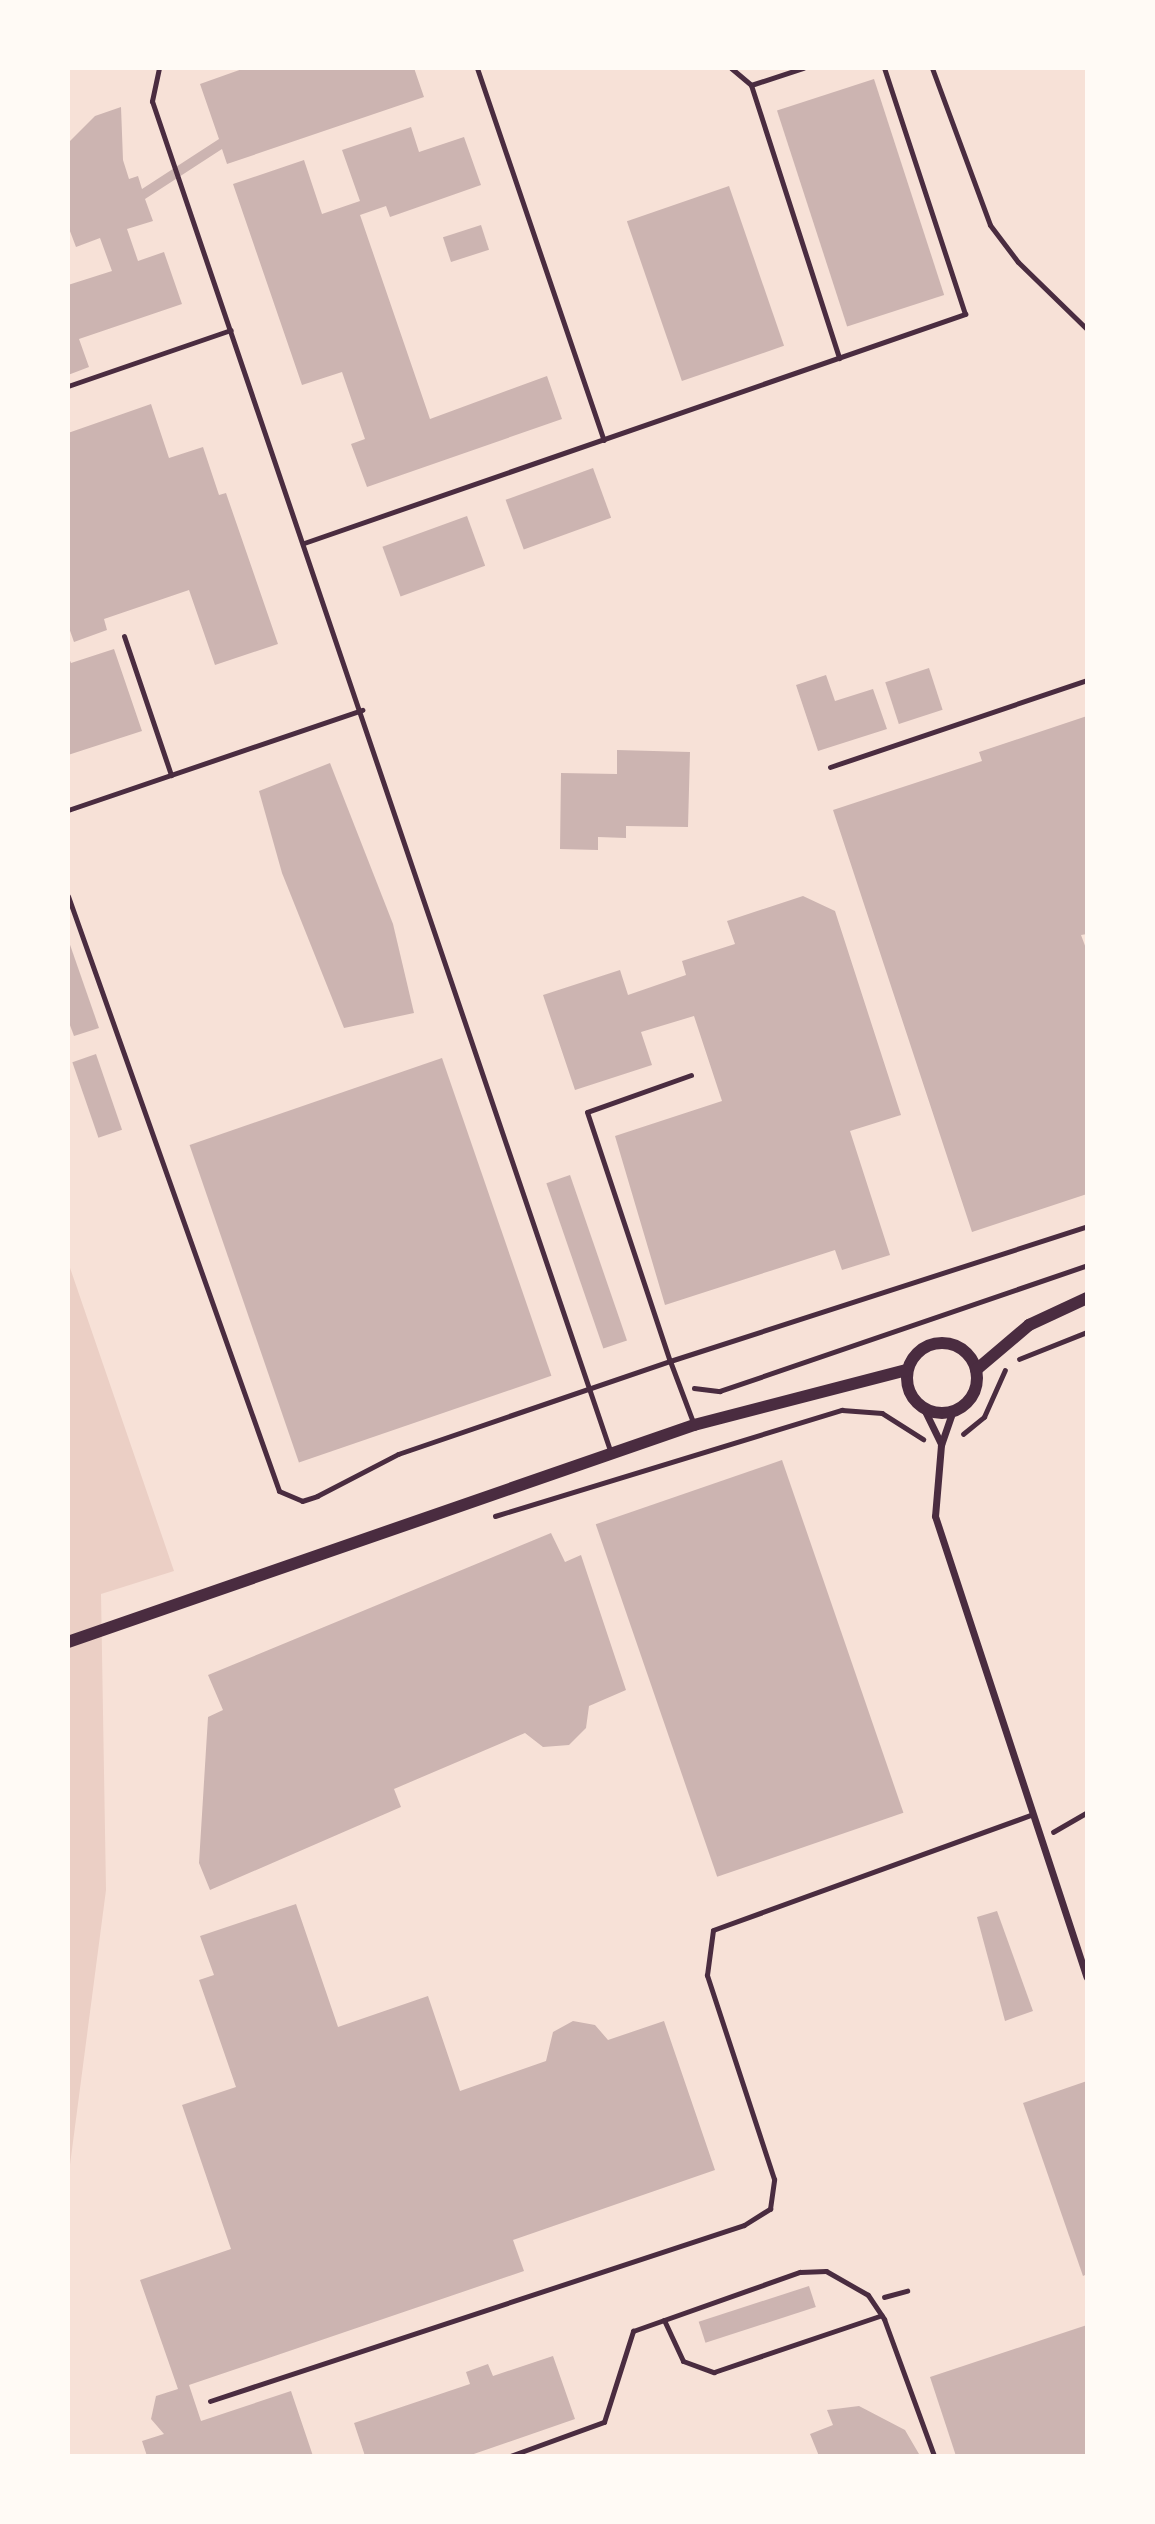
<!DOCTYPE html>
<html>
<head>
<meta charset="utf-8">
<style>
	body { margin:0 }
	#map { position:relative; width:1155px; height:2524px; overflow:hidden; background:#f7e1d7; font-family:"Source Sans 3",sans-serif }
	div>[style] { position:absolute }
	.green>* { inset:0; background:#ebcfc5 }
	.building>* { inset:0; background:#ccb4b1; transform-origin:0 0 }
	.path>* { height:4.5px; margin:-2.25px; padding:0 2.25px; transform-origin:2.25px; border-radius:2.25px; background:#4a2c40 }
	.service>* { height:5px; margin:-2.5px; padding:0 2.5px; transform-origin:2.5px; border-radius:2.5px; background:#4a2c40 }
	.minor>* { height:7px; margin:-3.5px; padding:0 3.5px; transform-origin:3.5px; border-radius:3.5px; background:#4a2c40 }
	.tertiary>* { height:12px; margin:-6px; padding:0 6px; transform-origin:6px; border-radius:6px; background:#4a2c40 }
	.tertiary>.ring { margin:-6px; padding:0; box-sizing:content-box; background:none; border:12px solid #4a2c40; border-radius:50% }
	span { translate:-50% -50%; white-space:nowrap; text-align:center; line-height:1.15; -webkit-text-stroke:6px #fffaf5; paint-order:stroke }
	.frame { position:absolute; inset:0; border:70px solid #fffaf5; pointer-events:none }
</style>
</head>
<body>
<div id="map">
	<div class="green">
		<div style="clip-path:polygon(68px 1262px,174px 1571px,101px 1594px,106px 1890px,68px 2180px)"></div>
	</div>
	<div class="building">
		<div style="clip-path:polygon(245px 68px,414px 68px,424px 97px,227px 164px,222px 149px,145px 199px,153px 221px,127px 229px,138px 261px,164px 252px,182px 304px,79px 339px,89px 367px,68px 375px,68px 285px,112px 271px,100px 238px,76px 247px,68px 226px,68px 143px,95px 116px,121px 107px,123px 160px,129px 179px,138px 176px,142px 189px,219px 139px,200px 84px)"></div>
		<div style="left:874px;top:79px;width:227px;height:102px;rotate:72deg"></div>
		<div style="clip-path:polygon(411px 127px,419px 152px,464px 137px,481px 185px,390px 217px,386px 206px,360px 215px,430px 419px,547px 376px,562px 419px,367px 487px,351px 444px,365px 439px,342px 372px,302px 385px,233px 184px,304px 160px,322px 214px,360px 201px,342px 150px)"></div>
		<div style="left:729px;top:186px;width:169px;height:108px;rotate:71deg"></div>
		<div style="left:481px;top:225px;width:26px;height:40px;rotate:72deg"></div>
		<div style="clip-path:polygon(151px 404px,169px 458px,203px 447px,219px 495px,226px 493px,278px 644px,215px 665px,189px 590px,104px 619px,107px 630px,74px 642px,68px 625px,68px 433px)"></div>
		<div style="left:593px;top:468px;width:53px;height:93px;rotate:70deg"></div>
		<div style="left:467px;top:516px;width:53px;height:90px;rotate:70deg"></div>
		<div style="clip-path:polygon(114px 649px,142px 731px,68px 755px,68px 656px,71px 663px)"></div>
		<div style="left:929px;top:668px;width:44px;height:46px;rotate:72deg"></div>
		<div style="clip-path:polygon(826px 675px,835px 701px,873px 689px,887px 729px,818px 751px,796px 685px)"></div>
		<div style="clip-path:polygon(1087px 716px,1087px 934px,1081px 935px,1087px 951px,1087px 1194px,972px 1232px,833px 810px,982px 761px,979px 752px)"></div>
		<div style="clip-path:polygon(617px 750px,690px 752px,688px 827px,626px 826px,626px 838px,598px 837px,598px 850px,560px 849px,561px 773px,617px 774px)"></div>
		<div style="clip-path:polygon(330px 763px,393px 924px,414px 1013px,344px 1028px,282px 873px,259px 791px)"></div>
		<div style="clip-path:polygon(803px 896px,835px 911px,901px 1115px,850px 1131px,890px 1255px,842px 1270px,835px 1250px,665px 1305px,615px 1136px,722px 1101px,694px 1016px,641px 1032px,652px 1065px,575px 1090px,543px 995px,620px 970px,628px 995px,686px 975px,682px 961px,735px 944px,727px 921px)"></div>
		<div style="clip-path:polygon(68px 939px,99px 1028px,74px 1036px,68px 1020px)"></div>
		<div style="left:96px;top:1054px;width:80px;height:25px;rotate:71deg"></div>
		<div style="left:442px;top:1058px;width:336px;height:267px;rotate:71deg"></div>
		<div style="left:570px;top:1175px;width:175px;height:25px;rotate:71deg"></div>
		<div style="left:782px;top:1460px;width:373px;height:197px;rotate:71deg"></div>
		<div style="clip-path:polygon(551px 1533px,565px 1562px,581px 1555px,626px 1690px,589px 1706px,586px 1728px,569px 1745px,543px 1747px,525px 1733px,394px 1789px,401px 1807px,210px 1890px,199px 1863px,208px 1717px,223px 1710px,208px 1675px)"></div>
		<div style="clip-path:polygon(296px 1904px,338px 2027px,428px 1996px,460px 2091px,546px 2061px,553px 2032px,573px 2021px,595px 2025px,608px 2040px,664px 2021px,715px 2170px,513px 2240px,524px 2271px,189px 2385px,201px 2421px,291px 2391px,313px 2456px,147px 2456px,142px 2441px,164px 2434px,151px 2419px,156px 2396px,178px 2389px,140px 2280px,231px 2249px,182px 2105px,236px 2087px,199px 1980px,214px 1975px,200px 1936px)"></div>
		<div style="clip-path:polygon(997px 1911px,1033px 2011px,1005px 2021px,977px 1917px)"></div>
		<div style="clip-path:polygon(1087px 2081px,1087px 2274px,1083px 2276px,1023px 2103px)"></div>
		<div style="left:809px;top:2286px;width:22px;height:116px;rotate:72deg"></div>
		<div style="clip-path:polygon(1087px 2325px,1087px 2456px,956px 2456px,930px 2377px)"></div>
		<div style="clip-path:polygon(553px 2356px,575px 2419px,468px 2456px,365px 2456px,354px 2423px,470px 2384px,466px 2372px,488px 2364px,493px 2376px)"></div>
		<div style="clip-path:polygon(859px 2406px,905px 2430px,919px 2454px,819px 2456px,810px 2434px,833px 2425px,827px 2410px)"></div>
	</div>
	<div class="path">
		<div style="left:1019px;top:1359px;width:73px;rotate:-21.7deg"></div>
		<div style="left:694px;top:1388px;width:26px;rotate:7deg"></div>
		<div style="left:720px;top:1391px;width:388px;rotate:-18.9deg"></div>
		<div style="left:963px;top:1434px;width:27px;rotate:-39deg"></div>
		<div style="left:984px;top:1417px;width:51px;rotate:-65.9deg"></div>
		<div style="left:495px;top:1516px;width:363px;rotate:-17deg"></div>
		<div style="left:842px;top:1410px;width:40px;rotate:4.3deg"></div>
		<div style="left:882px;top:1413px;width:49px;rotate:32.4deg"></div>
		<div style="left:1053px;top:1832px;width:39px;rotate:-30deg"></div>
		<div style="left:884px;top:2297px;width:24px;rotate:-15deg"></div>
	</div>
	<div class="service">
		<div style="left:159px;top:68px;width:34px;rotate:102deg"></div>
		<div style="left:152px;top:101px;width:1428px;rotate:71.25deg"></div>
		<div style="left:477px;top:68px;width:393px;rotate:71.2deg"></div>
		<div style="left:731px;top:68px;width:26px;rotate:40deg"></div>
		<div style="left:751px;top:85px;width:287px;rotate:72.1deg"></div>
		<div style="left:932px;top:68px;width:167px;rotate:69.7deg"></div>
		<div style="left:990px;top:225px;width:46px;rotate:52.9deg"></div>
		<div style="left:1018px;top:262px;width:96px;rotate:44.2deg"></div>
		<div style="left:751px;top:85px;width:55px;rotate:-18.1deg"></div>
		<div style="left:68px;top:386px;width:172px;rotate:-19deg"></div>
		<div style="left:304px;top:543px;width:700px;rotate:-19.11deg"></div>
		<div style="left:965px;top:314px;width:259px;rotate:-108.2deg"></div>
		<div style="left:124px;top:636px;width:147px;rotate:71.3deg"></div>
		<div style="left:830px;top:767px;width:271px;rotate:-18.7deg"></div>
		<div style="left:68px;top:810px;width:311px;rotate:-18.8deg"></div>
		<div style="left:68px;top:896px;width:631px;rotate:70.47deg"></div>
		<div style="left:279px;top:1491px;width:25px;rotate:23deg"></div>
		<div style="left:302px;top:1501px;width:16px;rotate:-18deg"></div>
		<div style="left:317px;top:1496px;width:91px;rotate:-27.4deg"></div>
		<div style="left:398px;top:1454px;width:287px;rotate:-18.9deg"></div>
		<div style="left:670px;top:1361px;width:68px;rotate:69.4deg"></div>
		<div style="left:691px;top:1075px;width:110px;rotate:160.4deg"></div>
		<div style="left:587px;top:1112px;width:262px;rotate:71.6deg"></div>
		<div style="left:670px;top:1361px;width:438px;rotate:-17.9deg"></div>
		<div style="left:664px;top:2320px;width:45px;rotate:65.1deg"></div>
		<div style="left:683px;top:2361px;width:33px;rotate:20deg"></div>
		<div style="left:714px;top:2372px;width:177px;rotate:-18.7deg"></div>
		<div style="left:210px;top:2401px;width:562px;rotate:-18.24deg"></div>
		<div style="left:744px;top:2225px;width:31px;rotate:-32deg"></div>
		<div style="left:770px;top:2209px;width:30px;rotate:-82deg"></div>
		<div style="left:774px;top:2179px;width:215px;rotate:-108.2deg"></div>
		<div style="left:707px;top:1975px;width:45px;rotate:-82.4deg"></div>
		<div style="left:713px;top:1930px;width:338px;rotate:-19.9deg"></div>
		<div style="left:510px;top:2456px;width:100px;rotate:-19.9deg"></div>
		<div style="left:604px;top:2422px;width:96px;rotate:-72.3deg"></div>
		<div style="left:633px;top:2331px;width:177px;rotate:-19.5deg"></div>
		<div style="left:800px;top:2272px;width:26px;rotate:-2deg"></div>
		<div style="left:826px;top:2271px;width:48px;rotate:29.7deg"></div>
		<div style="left:868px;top:2295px;width:29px;rotate:56deg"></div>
		<div style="left:884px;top:2319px;width:146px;rotate:69.9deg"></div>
	</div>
	<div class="minor">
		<div style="left:924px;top:1409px;width:39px;rotate:64deg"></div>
		<div style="left:952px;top:1413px;width:34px;rotate:109deg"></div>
		<div style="left:941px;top:1445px;width:71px;rotate:94.8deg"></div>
		<div style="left:935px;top:1516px;width:485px;rotate:71.8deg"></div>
	</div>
	<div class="tertiary">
		<div class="ring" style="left:907px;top:1343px;width:58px;height:58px"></div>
		<div style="left:976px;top:1370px;width:70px;rotate:-40.3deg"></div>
		<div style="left:1029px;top:1325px;width:64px;rotate:-25deg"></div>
		<div style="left:68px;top:1642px;width:663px;rotate:-19.12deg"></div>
		<div style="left:694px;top:1425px;width:220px;rotate:-14.5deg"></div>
	</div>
	<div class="frame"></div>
</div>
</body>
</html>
